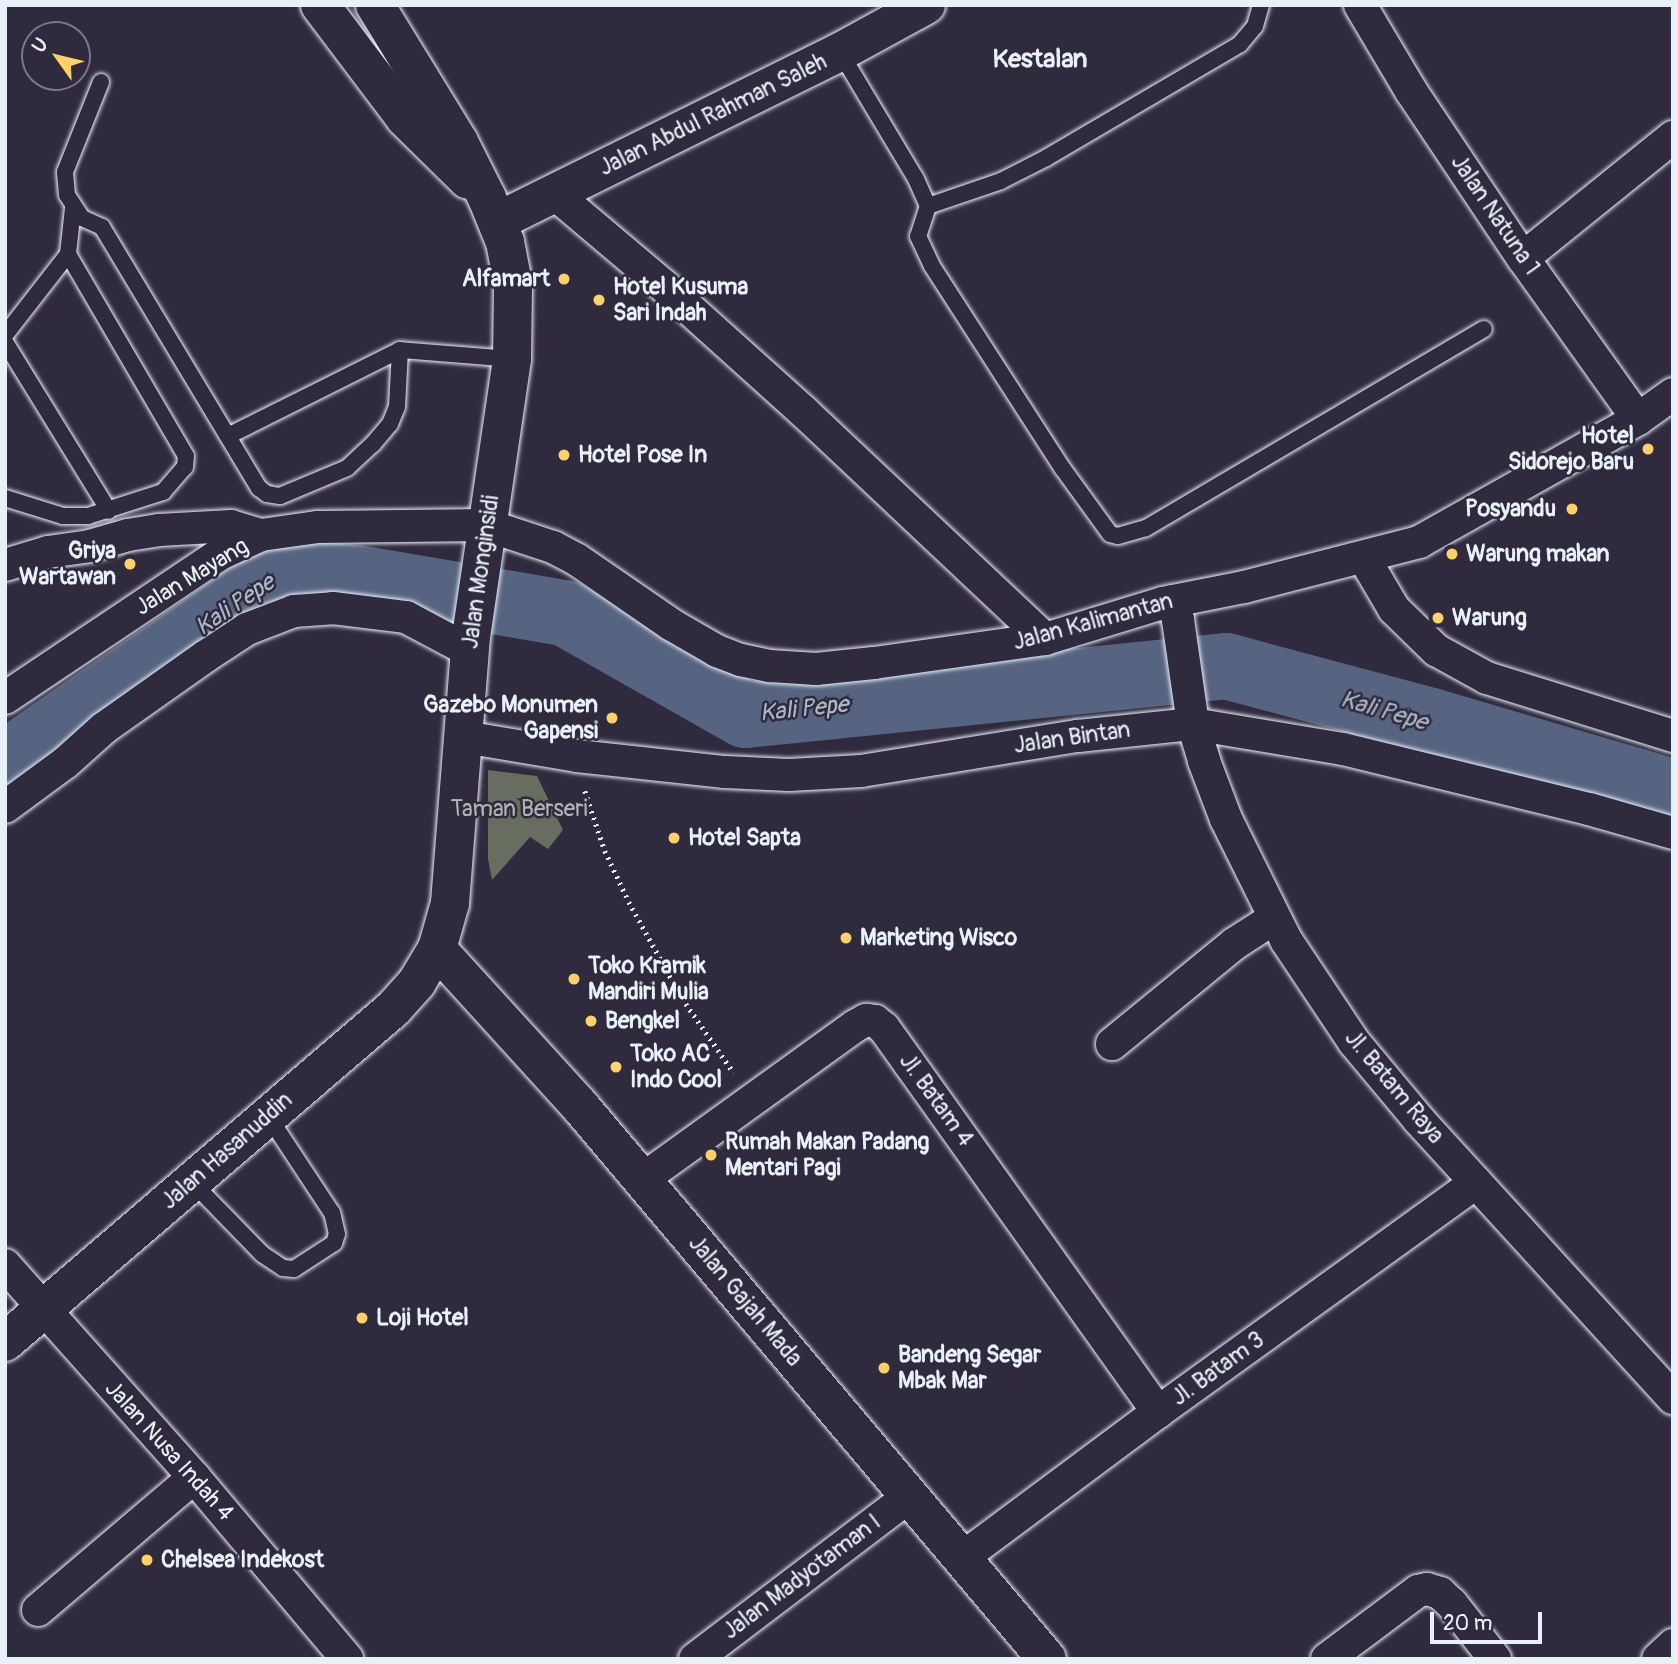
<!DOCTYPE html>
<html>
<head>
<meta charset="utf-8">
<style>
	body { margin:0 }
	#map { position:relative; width:1678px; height:1664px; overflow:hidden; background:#2f2a3d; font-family:Pangolin,sans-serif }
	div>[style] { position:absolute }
	.green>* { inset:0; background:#676d5f }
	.river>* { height:66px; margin:-33px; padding:0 33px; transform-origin:33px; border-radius:33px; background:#576481 }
	.path>* { height:4.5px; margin-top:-2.25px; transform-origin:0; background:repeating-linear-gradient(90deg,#e8f1f8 0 2px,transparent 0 7px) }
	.roads { filter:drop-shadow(0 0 2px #e8f1f8) drop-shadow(0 0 2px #e8f1f8) }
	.lane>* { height:16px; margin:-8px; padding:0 8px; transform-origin:8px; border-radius:8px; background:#2f2a3d }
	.street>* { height:32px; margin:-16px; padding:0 16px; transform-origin:16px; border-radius:16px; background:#2f2a3d }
	.secondary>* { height:38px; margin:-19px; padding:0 19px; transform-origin:19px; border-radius:19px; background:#2f2a3d }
	.dots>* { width:19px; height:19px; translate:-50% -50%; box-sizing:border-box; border:4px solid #2f2a3d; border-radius:50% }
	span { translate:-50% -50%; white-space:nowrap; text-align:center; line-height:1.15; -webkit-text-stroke:5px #2f2a3d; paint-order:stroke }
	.street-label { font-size:23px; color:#e8f1f8 }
	.poi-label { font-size:23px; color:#e8f1f8; font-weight:700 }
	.right { translate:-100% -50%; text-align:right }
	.left { translate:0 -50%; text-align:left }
	.park-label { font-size:23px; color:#aeb6b3 }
	.water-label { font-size:24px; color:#aeb9c8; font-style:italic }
	.quarter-label { font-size:26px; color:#e8f1f8; font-weight:700 }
	.frame { position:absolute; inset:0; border:7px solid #e8f1f8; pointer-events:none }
	.north { position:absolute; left:21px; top:21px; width:70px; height:70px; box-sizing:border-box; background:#2f2a3d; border:2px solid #797a88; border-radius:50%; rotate:304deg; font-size:19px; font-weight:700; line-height:28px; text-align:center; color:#e8f1f8 }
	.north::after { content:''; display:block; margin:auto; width:24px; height:32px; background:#ffd166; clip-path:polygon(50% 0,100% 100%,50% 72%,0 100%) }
	.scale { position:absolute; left:1430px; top:1612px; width:112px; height:32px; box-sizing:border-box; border:4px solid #e8f1f8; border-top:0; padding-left:9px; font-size:21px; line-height:24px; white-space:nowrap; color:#e8f1f8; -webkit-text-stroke:5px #2f2a3d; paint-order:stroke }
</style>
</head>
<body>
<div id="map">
	<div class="green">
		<div style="clip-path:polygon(488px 770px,537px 776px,563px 830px,548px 849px,530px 837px,492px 880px,488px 859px)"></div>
	</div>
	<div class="river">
		<div style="left:5px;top:764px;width:336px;rotate:-34.7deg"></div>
		<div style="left:281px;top:573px;width:76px;rotate:3.8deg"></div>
		<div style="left:357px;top:578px;width:211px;rotate:9.6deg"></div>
		<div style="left:565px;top:613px;width:207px;rotate:29.5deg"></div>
		<div style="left:745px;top:715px;width:483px;rotate:-5.8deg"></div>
		<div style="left:1226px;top:666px;width:212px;rotate:15deg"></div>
		<div style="left:1431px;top:721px;width:252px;rotate:16.4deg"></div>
	</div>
	<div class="path">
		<div style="left:585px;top:791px;width:63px;rotate:71.6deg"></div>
		<div style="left:605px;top:851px;width:56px;rotate:64.8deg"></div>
		<div style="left:629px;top:902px;width:110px;rotate:61.1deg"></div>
		<div style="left:682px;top:998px;width:91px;rotate:55.3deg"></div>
	</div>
	<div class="roads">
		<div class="lane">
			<div style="left:840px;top:52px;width:148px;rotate:59.1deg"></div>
			<div style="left:916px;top:179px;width:30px;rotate:66deg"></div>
			<div style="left:928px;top:206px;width:32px;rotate:108deg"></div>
			<div style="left:918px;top:236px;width:33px;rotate:65deg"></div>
			<div style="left:932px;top:266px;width:242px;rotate:57.2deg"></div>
			<div style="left:1063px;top:469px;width:80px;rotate:54.1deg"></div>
			<div style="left:1110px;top:534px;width:8px;rotate:14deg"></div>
			<div style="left:1118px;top:536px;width:29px;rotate:-16deg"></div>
			<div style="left:1146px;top:528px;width:392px;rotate:-30.5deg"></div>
			<div style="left:101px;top:82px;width:97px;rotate:111.8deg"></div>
			<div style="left:65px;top:172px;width:23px;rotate:85deg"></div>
			<div style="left:67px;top:195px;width:27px;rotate:57deg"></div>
			<div style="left:82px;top:218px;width:22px;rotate:24deg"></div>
			<div style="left:102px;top:227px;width:305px;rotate:59deg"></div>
			<div style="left:259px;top:488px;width:10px;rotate:37deg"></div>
			<div style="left:267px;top:494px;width:13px;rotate:9deg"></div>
			<div style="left:280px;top:496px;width:73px;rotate:-22.7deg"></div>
			<div style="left:347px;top:468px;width:35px;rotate:-43deg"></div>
			<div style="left:373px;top:444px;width:26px;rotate:-50deg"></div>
			<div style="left:390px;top:424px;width:18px;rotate:-68deg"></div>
			<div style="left:397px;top:407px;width:57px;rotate:-87deg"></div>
			<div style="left:928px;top:206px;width:77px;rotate:-18.9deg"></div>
			<div style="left:1001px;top:181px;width:51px;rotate:-27.1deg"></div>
			<div style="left:1046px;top:158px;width:225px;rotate:-30.4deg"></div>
			<div style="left:1240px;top:44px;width:23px;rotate:-50deg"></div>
			<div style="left:1255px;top:26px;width:22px;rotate:-74deg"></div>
			<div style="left:5px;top:335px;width:103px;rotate:-52.1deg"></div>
			<div style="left:68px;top:254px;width:46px;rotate:-83.8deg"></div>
			<div style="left:5px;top:342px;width:198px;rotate:58.4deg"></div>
			<div style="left:228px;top:436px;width:192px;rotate:-26.6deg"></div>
			<div style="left:400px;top:350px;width:112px;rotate:4.6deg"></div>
			<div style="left:5px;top:498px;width:61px;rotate:17.2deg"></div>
			<div style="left:63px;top:516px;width:25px"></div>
			<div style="left:88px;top:516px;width:79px;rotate:-17.7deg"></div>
			<div style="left:163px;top:492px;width:33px;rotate:-49deg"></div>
			<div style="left:185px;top:467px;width:11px;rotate:-85deg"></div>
			<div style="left:186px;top:456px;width:234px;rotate:-120.3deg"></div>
			<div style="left:192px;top:1182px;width:100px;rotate:45.8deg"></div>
			<div style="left:262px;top:1254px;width:25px;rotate:34deg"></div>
			<div style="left:283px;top:1268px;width:11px;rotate:5deg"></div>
			<div style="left:294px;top:1269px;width:48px;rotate:-33deg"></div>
			<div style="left:334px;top:1243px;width:9px;rotate:-72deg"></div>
			<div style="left:337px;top:1234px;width:22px;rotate:-103deg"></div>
			<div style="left:332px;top:1213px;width:116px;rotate:-123.4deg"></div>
		</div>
		<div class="street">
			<div style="left:1360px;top:5px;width:100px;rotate:59.3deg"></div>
			<div style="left:1411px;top:91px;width:201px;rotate:56.2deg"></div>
			<div style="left:1523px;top:258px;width:198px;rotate:54.5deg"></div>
			<div style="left:554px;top:193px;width:144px;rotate:40.2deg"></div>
			<div style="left:664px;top:286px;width:188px;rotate:42deg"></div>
			<div style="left:804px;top:412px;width:331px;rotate:43.3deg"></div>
			<div style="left:1523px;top:258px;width:193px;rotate:-38.9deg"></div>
			<div style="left:1364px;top:558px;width:59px;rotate:59.5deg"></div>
			<div style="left:1394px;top:609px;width:59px;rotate:44.3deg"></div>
			<div style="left:1436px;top:650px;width:58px;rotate:28.8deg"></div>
			<div style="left:1487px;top:678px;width:195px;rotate:17.3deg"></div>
			<div style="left:5px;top:565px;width:45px;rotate:-16.8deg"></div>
			<div style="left:48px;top:552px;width:42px;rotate:-8.1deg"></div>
			<div style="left:90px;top:546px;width:40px;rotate:-16deg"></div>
			<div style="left:128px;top:535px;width:31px;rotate:-9deg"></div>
			<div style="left:159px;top:530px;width:72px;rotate:-3.2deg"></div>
			<div style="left:231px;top:526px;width:31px;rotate:17deg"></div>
			<div style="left:1172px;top:601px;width:20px;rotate:72deg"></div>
			<div style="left:1178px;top:620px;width:105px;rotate:81.8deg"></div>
			<div style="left:1193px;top:724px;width:39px;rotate:73deg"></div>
			<div style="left:1204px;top:761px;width:62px;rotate:69.2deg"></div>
			<div style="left:1226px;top:819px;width:135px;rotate:63.6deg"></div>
			<div style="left:1286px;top:940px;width:123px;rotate:56.3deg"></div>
			<div style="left:1354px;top:1042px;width:102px;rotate:50.2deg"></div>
			<div style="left:1419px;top:1120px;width:377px;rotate:47.6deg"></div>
			<div style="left:5px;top:698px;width:261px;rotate:-33.8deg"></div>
			<div style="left:222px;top:553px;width:43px;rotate:-24.8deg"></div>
			<div style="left:261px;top:535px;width:58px;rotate:-8deg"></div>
			<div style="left:318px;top:527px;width:168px;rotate:-0.7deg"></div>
			<div style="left:486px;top:525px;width:71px;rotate:18.2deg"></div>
			<div style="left:553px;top:547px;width:26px;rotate:28deg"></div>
			<div style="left:576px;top:559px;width:116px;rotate:34.5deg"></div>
			<div style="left:672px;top:625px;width:52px;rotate:30deg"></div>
			<div style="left:717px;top:651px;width:26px;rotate:21deg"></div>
			<div style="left:741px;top:660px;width:30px;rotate:12deg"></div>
			<div style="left:770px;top:666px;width:46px;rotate:3.7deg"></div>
			<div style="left:816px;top:669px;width:58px;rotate:-5.9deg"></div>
			<div style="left:874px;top:663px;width:173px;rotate:-8deg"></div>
			<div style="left:1045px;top:639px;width:123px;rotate:-17deg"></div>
			<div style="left:1163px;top:603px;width:83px;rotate:-11.2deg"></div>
			<div style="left:1244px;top:587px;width:181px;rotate:-14.4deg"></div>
			<div style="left:1419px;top:542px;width:251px;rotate:-29.3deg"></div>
			<div style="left:1638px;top:419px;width:43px;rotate:-35.5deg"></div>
			<div style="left:464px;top:737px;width:115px;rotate:9.5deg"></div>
			<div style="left:577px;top:756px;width:149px;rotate:6.2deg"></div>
			<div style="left:725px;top:772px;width:64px;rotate:2.7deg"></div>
			<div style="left:789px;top:775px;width:72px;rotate:-3.2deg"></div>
			<div style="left:861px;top:771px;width:220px;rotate:-9.2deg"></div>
			<div style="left:1078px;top:736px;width:116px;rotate:-6deg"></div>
			<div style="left:1193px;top:724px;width:152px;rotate:9.5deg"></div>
			<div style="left:1343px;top:749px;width:253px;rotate:13.7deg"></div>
			<div style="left:1589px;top:809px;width:87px;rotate:15.9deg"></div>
			<div style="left:5px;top:807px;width:74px;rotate:-36.3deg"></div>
			<div style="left:65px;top:763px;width:52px;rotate:-41.9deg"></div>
			<div style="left:104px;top:728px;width:125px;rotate:-35.2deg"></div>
			<div style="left:206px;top:656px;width:49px;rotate:-33.4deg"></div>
			<div style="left:247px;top:629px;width:50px;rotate:-21deg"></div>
			<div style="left:294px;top:611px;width:39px;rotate:-4deg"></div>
			<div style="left:333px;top:608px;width:74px;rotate:7deg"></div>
			<div style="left:406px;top:617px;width:72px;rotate:28deg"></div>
			<div style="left:1112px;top:1044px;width:158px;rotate:-39.3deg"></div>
			<div style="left:1234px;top:944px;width:46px;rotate:-32.7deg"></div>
			<div style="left:643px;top:1179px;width:261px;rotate:-35.8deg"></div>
			<div style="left:855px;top:1026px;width:13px;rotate:-29deg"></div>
			<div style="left:866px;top:1020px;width:9px;rotate:6deg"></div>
			<div style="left:875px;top:1021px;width:11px;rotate:38deg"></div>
			<div style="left:884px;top:1028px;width:43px;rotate:54.5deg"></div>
			<div style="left:909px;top:1063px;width:429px;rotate:54.5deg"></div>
			<div style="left:5px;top:1265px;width:284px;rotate:48.3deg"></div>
			<div style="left:194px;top:1477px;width:238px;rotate:49.9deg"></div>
			<div style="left:962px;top:1558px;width:244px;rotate:-36.7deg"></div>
			<div style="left:1158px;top:1412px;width:392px;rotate:-35.8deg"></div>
			<div style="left:38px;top:1610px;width:205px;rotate:-40.4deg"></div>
			<div style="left:695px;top:1659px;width:270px;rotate:-37.2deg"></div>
			<div style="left:1327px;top:1659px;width:114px;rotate:-36.8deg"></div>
			<div style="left:1418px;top:1591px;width:9px;rotate:-13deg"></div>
			<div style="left:1427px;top:1589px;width:14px;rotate:17deg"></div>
			<div style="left:1440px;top:1593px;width:16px;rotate:43deg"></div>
			<div style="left:1452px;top:1604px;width:70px;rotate:52deg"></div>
			<div style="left:1658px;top:1659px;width:21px;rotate:-43deg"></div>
		</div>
		<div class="secondary">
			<div style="left:320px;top:5px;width:141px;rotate:53deg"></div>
			<div style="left:405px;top:118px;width:88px;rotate:44.5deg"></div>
			<div style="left:498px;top:221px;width:381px;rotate:-26.3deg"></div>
			<div style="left:840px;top:52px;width:98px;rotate:-28.7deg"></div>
			<div style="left:437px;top:949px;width:211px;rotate:47.7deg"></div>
			<div style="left:579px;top:1105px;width:725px;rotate:49.81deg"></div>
			<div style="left:5px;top:1342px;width:511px;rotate:-40.64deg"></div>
			<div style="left:393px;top:1009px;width:36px;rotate:-48deg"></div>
			<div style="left:417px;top:982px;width:39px;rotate:-59deg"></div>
			<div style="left:437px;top:949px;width:48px;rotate:-74.2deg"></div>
			<div style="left:450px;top:903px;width:267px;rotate:-85.5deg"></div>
			<div style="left:471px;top:637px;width:281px;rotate:-81.6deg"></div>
			<div style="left:512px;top:359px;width:76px;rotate:-89.2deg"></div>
			<div style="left:513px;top:283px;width:42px;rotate:-101deg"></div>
			<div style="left:505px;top:242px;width:48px;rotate:-112.2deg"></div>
			<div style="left:487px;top:198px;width:63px;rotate:-116.6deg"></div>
			<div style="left:459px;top:142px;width:161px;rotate:-121.5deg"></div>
		</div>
	</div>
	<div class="dots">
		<div style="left:564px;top:279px;background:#ffd166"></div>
		<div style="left:599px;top:300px;background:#ffd166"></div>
		<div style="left:1648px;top:449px;background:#ffd166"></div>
		<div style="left:564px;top:455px;background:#ffd166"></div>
		<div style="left:1572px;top:509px;background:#ffd166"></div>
		<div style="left:1452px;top:554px;background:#ffd166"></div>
		<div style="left:130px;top:564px;background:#ffd166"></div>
		<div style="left:1438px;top:618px;background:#ffd166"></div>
		<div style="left:612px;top:718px;background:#ffd166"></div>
		<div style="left:674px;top:838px;background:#ffd166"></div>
		<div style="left:846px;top:938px;background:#ffd166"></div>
		<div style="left:574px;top:979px;background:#ffd166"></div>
		<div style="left:591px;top:1021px;background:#ffd166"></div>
		<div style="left:616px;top:1067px;background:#ffd166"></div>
		<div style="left:711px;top:1155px;background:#ffd166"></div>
		<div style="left:362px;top:1318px;background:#ffd166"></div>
		<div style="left:884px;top:1368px;background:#ffd166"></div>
		<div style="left:147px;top:1560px;background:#ffd166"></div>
	</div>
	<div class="street-label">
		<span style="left:713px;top:115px;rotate:-26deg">Jalan Abdul Rahman Saleh</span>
		<span style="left:1495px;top:215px;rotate:56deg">Jalan Natuna 1</span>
		<span style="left:481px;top:572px;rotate:-82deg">Jalan Monginsidi</span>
		<span style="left:192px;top:577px;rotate:-31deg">Jalan Mayang</span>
		<span style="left:1093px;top:622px;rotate:-15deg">Jalan Kalimantan</span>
		<span style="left:1072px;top:738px;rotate:-8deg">Jalan Bintan</span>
		<span style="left:1394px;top:1087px;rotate:50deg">Jl. Batam Raya</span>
		<span style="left:936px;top:1100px;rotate:54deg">Jl. Batam 4</span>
		<span style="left:227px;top:1151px;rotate:-41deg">Jalan Hasanuddin</span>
		<span style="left:745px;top:1301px;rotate:50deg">Jalan Gajah Mada</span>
		<span style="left:1218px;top:1369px;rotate:-36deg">Jl. Batam 3</span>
		<span style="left:169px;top:1451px;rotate:48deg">Jalan Nusa Indah 4</span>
		<span style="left:802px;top:1577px;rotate:-37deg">Jalan Madyotaman I</span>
	</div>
	<div class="poi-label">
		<span class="right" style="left:550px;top:279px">Alfamart</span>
		<span class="left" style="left:613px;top:300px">Hotel Kusuma<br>Sari Indah</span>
		<span class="right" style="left:1634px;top:449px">Hotel<br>Sidorejo Baru</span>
		<span class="left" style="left:578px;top:455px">Hotel Pose In</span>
		<span class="right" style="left:1556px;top:509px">Posyandu</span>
		<span class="right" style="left:116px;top:564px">Griya<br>Wartawan</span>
		<span class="left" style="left:1466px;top:554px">Warung makan</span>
		<span class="left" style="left:1452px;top:618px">Warung</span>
		<span class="right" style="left:598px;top:718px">Gazebo Monumen<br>Gapensi</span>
		<span class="left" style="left:688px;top:838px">Hotel Sapta</span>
		<span class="left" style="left:860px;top:938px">Marketing Wisco</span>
		<span class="left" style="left:588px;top:979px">Toko Kramik<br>Mandiri Mulia</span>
		<span class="left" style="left:605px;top:1021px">Bengkel</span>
		<span class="left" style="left:630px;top:1067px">Toko AC<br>Indo Cool</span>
		<span class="left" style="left:725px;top:1155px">Rumah Makan Padang<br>Mentari Pagi</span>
		<span class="left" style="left:376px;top:1318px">Loji Hotel</span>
		<span class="left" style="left:898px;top:1368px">Bandeng Segar<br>Mbak Mar</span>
		<span class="left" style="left:161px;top:1560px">Chelsea Indekost</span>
	</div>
	<div class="park-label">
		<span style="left:519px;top:809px">Taman Berseri</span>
	</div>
	<div class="water-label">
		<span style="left:235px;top:605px;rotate:-34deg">Kali Pepe</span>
		<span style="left:804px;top:709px;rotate:-6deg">Kali Pepe</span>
		<span style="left:1384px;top:711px;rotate:16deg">Kali Pepe</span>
	</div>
	<div class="quarter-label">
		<span style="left:1040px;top:60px">Kestalan</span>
	</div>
	<div class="frame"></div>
	<div class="north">U</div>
	<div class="scale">20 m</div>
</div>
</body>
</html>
